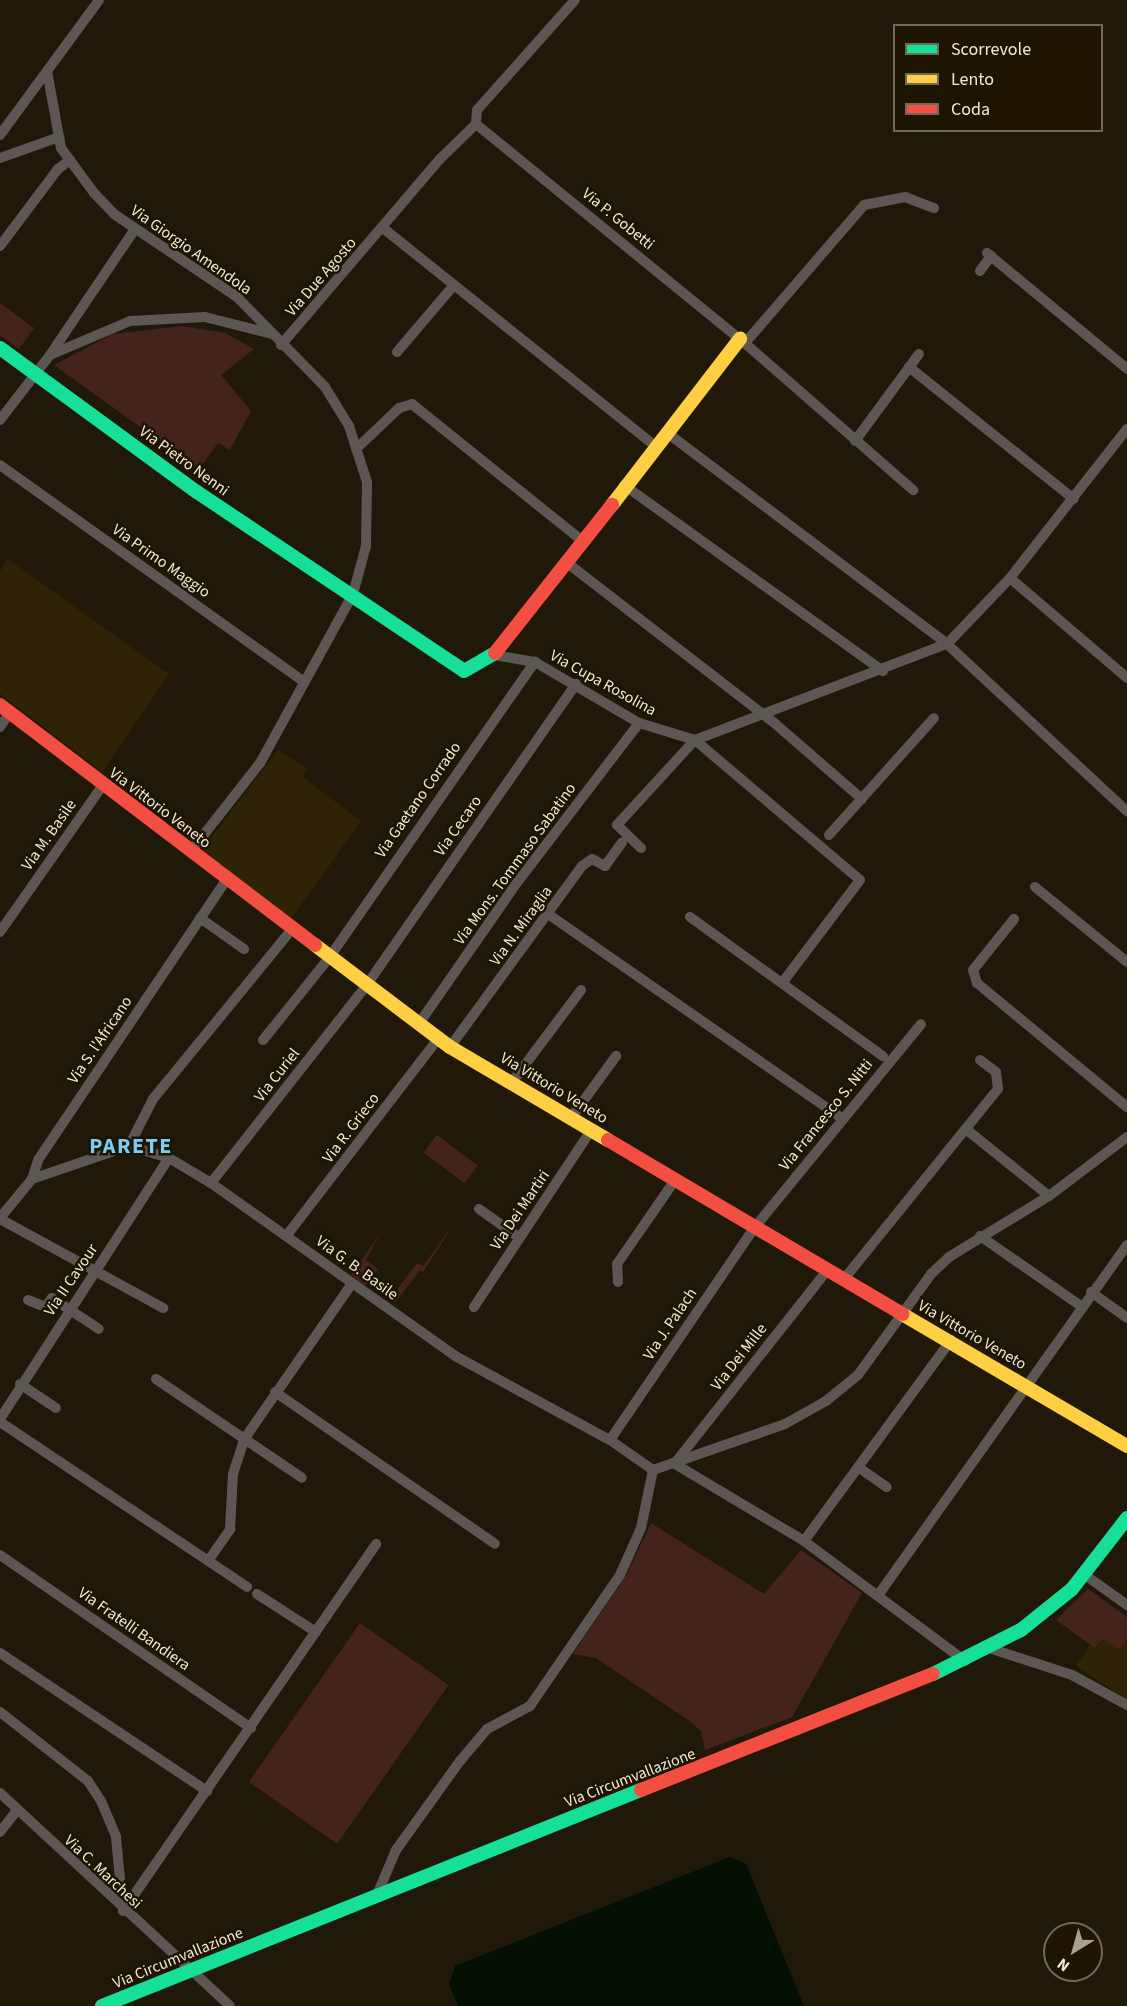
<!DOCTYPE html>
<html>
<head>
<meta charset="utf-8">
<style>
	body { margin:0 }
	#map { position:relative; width:1127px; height:2006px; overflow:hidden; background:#201909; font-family:"Source Sans 3",sans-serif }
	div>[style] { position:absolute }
	.built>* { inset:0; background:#2e2306 }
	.green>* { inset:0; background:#45231d; transform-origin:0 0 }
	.water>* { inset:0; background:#031001 }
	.street>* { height:10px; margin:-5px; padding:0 5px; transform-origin:5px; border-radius:5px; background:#5c5752 }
	.fast>* { height:14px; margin:-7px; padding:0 7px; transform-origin:7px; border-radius:7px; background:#16e098 }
	.slow>* { height:14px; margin:-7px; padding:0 7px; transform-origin:7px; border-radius:7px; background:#ffcf43 }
	.jam>* { height:14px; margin:-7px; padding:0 7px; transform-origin:7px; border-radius:7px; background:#f24e42 }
	span { translate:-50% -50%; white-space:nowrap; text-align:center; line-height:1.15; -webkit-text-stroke:5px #1d1401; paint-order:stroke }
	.street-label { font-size:16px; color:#f0e8d7 }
	.district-label { font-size:22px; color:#7acef7; font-weight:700; letter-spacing:1.5px }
	.legend { position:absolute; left:893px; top:24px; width:210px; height:108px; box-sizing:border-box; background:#1d1401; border:2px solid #716957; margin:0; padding:8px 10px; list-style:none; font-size:18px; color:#f0e8d7 }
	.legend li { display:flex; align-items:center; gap:12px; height:30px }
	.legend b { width:30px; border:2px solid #716957 }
	.north { position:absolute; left:1043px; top:1922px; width:60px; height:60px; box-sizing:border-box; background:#1d1401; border:2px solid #716957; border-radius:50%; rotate:217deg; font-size:16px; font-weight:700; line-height:24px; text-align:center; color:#f0e8d7 }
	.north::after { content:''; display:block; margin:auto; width:21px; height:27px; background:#a7a08f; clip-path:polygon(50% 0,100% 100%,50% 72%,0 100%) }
</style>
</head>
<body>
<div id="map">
	<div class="built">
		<div style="clip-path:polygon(8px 559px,169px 674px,102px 772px,0 694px,0 571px)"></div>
		<div style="clip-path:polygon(278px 750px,307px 768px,303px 777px,361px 821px,291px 919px,202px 850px)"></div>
		<div style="clip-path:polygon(1102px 1639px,1119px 1650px,1127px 1639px,1127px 1700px,1076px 1666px,1090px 1645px,1096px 1648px)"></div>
	</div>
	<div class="green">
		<div style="clip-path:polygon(0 303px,34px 328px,19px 349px,0 335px)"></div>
		<div style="clip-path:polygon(182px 326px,225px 333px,254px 349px,221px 375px,251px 411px,230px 450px,218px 443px,199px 469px,54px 365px,113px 334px)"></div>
		<div style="left:437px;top:1135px;width:51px;height:22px;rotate:37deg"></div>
		<div style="clip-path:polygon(454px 1224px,423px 1272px,420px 1270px,395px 1303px,390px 1299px,417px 1263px,423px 1266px)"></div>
		<div style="clip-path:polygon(379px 1235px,366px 1260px,378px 1269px,366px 1286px,351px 1275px)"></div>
		<div style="clip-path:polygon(651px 1523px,764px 1594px,801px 1550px,862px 1593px,792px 1717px,705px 1750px,701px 1731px,691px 1722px,596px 1658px,573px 1654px,626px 1576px)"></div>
		<div style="clip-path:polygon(1088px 1589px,1127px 1617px,1127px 1639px,1119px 1650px,1102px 1639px,1095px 1648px,1056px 1620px)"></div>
		<div style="left:360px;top:1623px;width:108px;height:194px;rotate:35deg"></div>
	</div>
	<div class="water">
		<div style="clip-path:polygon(730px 1857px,746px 1864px,804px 2006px,458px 2006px,449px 1984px,455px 1966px)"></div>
	</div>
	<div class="street">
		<div style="left:47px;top:71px;width:78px;rotate:79.7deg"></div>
		<div style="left:61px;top:148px;width:56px;rotate:53.7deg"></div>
		<div style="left:94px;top:193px;width:29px;rotate:46deg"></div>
		<div style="left:114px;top:214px;width:148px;rotate:34deg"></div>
		<div style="left:237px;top:297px;width:126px;rotate:45.6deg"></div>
		<div style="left:325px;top:387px;width:46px;rotate:58.4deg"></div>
		<div style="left:349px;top:426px;width:59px;rotate:72.2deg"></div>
		<div style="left:367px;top:482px;width:64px;rotate:90.9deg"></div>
		<div style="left:366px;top:546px;width:50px;rotate:105.2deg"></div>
		<div style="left:353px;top:594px;width:193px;rotate:118.8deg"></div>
		<div style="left:260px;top:763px;width:112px;rotate:128.1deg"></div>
		<div style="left:476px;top:124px;width:340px;rotate:39.2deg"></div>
		<div style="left:740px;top:339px;width:230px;rotate:41.1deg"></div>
		<div style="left:0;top:135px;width:167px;rotate:-53.7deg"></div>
		<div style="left:0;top:158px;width:63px;rotate:-19.6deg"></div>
		<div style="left:383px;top:228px;width:347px;rotate:38.7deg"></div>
		<div style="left:0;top:246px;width:96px;rotate:-53deg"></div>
		<div style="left:58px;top:169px;width:15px;rotate:-37deg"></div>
		<div style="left:987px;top:253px;width:182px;rotate:39.6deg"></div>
		<div style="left:980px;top:271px;width:19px;rotate:-54deg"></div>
		<div style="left:745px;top:343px;width:182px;rotate:-49.2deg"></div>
		<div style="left:864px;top:205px;width:42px;rotate:-11deg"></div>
		<div style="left:905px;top:197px;width:31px;rotate:21deg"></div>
		<div style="left:281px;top:345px;width:245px;rotate:-49.5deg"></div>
		<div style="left:440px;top:159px;width:50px;rotate:-44.2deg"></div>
		<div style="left:476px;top:124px;width:14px;rotate:-86deg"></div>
		<div style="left:477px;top:110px;width:147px;rotate:-48.3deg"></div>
		<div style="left:397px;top:352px;width:88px;rotate:-49.6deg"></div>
		<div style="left:50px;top:355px;width:87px;rotate:-23deg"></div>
		<div style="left:130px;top:321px;width:75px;rotate:-3.1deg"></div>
		<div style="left:205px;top:317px;width:69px;rotate:14.2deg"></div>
		<div style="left:909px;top:367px;width:211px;rotate:38.7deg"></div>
		<div style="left:0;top:420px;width:82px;rotate:-52.4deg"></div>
		<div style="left:50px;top:355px;width:152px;rotate:-56deg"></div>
		<div style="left:666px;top:432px;width:352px;rotate:37deg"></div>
		<div style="left:947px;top:644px;width:246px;rotate:42.9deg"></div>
		<div style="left:855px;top:441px;width:108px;rotate:-53.7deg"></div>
		<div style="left:356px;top:449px;width:59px;rotate:-43.6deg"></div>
		<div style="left:399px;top:408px;width:14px;rotate:-17deg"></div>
		<div style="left:412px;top:404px;width:217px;rotate:38.8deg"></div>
		<div style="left:0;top:465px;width:374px;rotate:35.5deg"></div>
		<div style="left:624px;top:485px;width:319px;rotate:35.7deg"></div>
		<div style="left:566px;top:562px;width:260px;rotate:37.7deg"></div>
		<div style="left:772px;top:721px;width:119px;rotate:40.9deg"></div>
		<div style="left:1010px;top:578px;width:154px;rotate:40.5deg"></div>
		<div style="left:494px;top:655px;width:42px;rotate:9.7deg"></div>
		<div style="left:535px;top:662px;width:121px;rotate:30.4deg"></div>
		<div style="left:639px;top:723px;width:59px;rotate:16.9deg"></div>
		<div style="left:695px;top:740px;width:216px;rotate:40.3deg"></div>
		<div style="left:860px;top:880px;width:129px;rotate:127.1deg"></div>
		<div style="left:0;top:727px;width:18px;rotate:-56deg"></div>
		<div style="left:829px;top:835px;width:157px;rotate:-48.1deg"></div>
		<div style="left:641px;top:848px;width:33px;rotate:-136deg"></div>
		<div style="left:617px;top:825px;width:115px;rotate:-47.5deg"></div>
		<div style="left:695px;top:740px;width:270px;rotate:-20.9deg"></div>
		<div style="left:947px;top:644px;width:91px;rotate:-46.3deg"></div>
		<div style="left:1010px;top:578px;width:189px;rotate:-51.9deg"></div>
		<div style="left:1035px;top:887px;width:119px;rotate:39.2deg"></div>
		<div style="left:548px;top:914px;width:358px;rotate:34.8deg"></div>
		<div style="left:690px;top:917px;width:238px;rotate:35.8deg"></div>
		<div style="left:200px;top:918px;width:54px;rotate:35.2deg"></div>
		<div style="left:1014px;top:919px;width:65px;rotate:128.8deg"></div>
		<div style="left:973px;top:970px;width:14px;rotate:73deg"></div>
		<div style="left:977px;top:983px;width:195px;rotate:39.6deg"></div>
		<div style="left:0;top:932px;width:179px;rotate:-55deg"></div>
		<div style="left:418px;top:1025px;width:172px;rotate:-55.2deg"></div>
		<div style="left:516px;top:884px;width:203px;rotate:-52.6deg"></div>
		<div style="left:263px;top:1040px;width:105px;rotate:-51.2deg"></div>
		<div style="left:329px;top:958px;width:361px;rotate:-55.2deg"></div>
		<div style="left:450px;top:1047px;width:224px;rotate:-53.9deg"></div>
		<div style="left:582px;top:866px;width:12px;rotate:-35deg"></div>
		<div style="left:592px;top:859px;width:15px;rotate:28deg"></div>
		<div style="left:605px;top:866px;width:29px;rotate:-54deg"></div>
		<div style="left:512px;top:1082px;width:115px;rotate:-53.1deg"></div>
		<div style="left:571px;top:1118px;width:77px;rotate:-54deg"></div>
		<div style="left:967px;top:1130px;width:105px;rotate:38.8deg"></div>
		<div style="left:129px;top:1146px;width:53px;rotate:-62.9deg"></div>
		<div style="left:153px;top:1099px;width:212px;rotate:-50.7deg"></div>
		<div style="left:32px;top:1179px;width:102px;rotate:-18.8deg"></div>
		<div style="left:129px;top:1146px;width:42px;rotate:16.7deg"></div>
		<div style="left:169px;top:1158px;width:49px;rotate:30.8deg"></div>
		<div style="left:211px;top:1183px;width:301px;rotate:35.3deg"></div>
		<div style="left:457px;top:1357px;width:174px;rotate:28.5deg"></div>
		<div style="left:610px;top:1440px;width:52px;rotate:34.9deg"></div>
		<div style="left:211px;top:1183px;width:251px;rotate:-51.8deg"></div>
		<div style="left:366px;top:986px;width:368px;rotate:-55.2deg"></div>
		<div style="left:479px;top:1209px;width:50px;rotate:35.3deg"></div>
		<div style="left:0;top:1218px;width:50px;rotate:-50.6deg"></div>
		<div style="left:32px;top:1179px;width:20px;rotate:-72deg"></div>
		<div style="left:38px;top:1160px;width:339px;rotate:-56.1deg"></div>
		<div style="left:0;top:1219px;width:186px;rotate:28.6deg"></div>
		<div style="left:287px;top:1235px;width:247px;rotate:-52.4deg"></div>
		<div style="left:980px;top:1236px;width:123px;rotate:34.7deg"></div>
		<div style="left:844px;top:1279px;width:245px;rotate:-51deg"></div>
		<div style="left:998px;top:1089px;width:17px;rotate:-97deg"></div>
		<div style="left:996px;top:1072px;width:20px;rotate:-143deg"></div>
		<div style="left:618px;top:1282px;width:18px;rotate:-93deg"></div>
		<div style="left:617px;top:1264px;width:102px;rotate:-55.4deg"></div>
		<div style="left:1091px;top:1292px;width:44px;rotate:35.8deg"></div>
		<div style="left:28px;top:1300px;width:18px;rotate:22deg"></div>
		<div style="left:45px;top:1307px;width:11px;rotate:-52deg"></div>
		<div style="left:52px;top:1298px;width:56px;rotate:33.4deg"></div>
		<div style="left:474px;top:1307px;width:212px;rotate:-56.5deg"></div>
		<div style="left:156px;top:1379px;width:176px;rotate:34.1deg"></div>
		<div style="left:20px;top:1384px;width:43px;rotate:33.7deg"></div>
		<div style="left:275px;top:1392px;width:267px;rotate:34.6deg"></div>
		<div style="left:0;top:1419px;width:311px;rotate:-57.1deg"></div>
		<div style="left:0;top:1422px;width:297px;rotate:33.7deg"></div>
		<div style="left:610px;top:1440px;width:258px;rotate:-55.8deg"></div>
		<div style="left:755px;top:1227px;width:262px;rotate:-50.7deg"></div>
		<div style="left:675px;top:1463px;width:247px;rotate:-51.7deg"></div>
		<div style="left:675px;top:1464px;width:150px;rotate:30.8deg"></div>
		<div style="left:804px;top:1541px;width:201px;rotate:36.7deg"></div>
		<div style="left:858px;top:1467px;width:35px;rotate:35deg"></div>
		<div style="left:653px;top:1470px;width:140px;rotate:-19.2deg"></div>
		<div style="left:785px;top:1424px;width:47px;rotate:-29.3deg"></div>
		<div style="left:826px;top:1401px;width:41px;rotate:-39.1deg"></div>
		<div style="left:858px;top:1375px;width:125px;rotate:-54.1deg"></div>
		<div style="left:931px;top:1274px;width:25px;rotate:-43deg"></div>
		<div style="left:949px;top:1257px;width:117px;rotate:-31.4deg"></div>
		<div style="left:1049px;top:1196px;width:98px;rotate:-37.1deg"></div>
		<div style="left:804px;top:1541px;width:249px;rotate:-53.8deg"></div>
		<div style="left:0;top:1555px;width:305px;rotate:34.6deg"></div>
		<div style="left:208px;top:1561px;width:39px;rotate:-55deg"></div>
		<div style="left:230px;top:1529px;width:55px;rotate:-86.9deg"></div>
		<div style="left:233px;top:1474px;width:38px;rotate:-72deg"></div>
		<div style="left:245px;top:1438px;width:186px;rotate:-55.3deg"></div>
		<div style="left:1085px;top:1575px;width:52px;rotate:35.5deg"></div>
		<div style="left:257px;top:1594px;width:70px;rotate:32.8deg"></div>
		<div style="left:879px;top:1594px;width:428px;rotate:-54.6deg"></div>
		<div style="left:992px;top:1649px;width:84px;rotate:18deg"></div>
		<div style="left:1072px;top:1675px;width:63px;rotate:28.6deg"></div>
		<div style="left:0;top:1653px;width:249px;rotate:33.7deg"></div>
		<div style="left:0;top:1712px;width:112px;rotate:38.1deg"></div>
		<div style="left:88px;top:1781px;width:24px;rotate:57deg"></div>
		<div style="left:101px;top:1801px;width:39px;rotate:67deg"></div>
		<div style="left:116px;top:1837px;width:74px;rotate:84.6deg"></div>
		<div style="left:0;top:1793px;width:313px;rotate:42.8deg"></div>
		<div style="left:0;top:1832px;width:28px;rotate:-52deg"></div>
		<div style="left:376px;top:1897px;width:51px;rotate:-66.9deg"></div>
		<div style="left:396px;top:1850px;width:110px;rotate:-54.3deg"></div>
		<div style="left:460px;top:1761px;width:42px;rotate:-49.8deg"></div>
		<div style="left:487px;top:1729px;width:49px;rotate:-28.1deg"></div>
		<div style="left:530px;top:1706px;width:159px;rotate:-55.5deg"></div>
		<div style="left:620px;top:1575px;width:51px;rotate:-65.9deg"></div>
		<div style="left:641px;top:1528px;width:59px;rotate:-78.3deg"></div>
		<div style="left:123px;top:1911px;width:446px;rotate:-55.4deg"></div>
	</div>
	<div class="fast">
		<div style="left:0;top:348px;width:244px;rotate:36.2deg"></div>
		<div style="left:197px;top:492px;width:321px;rotate:33.8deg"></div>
		<div style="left:464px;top:671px;width:36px;rotate:-30deg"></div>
		<div style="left:933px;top:1674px;width:98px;rotate:-26.6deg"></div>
		<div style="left:1021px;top:1630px;width:65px;rotate:-38.8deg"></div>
		<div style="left:1072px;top:1589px;width:90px;rotate:-52.2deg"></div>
		<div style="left:102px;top:2006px;width:581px;rotate:-21.84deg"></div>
	</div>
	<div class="slow">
		<div style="left:612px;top:505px;width:210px;rotate:-52.4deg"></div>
		<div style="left:315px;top:945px;width:169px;rotate:37.1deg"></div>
		<div style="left:450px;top:1047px;width:183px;rotate:30.5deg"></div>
		<div style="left:902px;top:1314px;width:261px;rotate:30.4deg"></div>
	</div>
	<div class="jam">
		<div style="left:495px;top:653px;width:189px;rotate:-51.7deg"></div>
		<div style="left:0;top:705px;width:396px;rotate:37.3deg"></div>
		<div style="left:608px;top:1140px;width:342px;rotate:30.6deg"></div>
		<div style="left:641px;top:1790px;width:314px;rotate:-21.7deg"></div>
	</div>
	<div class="street-label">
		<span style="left:618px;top:219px;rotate:39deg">Via P. Gobetti</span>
		<span style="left:191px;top:250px;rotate:35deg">Via Giorgio Amendola</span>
		<span style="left:321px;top:277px;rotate:-49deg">Via Due Agosto</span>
		<span style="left:184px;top:461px;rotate:36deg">Via Pietro Nenni</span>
		<span style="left:161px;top:561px;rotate:35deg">Via Primo Maggio</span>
		<span style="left:603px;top:683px;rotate:29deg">Via Cupa Rosolina</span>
		<span style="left:418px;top:800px;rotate:-55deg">Via Gaetano Corrado</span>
		<span style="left:160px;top:808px;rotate:37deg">Via Vittorio Veneto</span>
		<span style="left:458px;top:826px;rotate:-55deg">Via Cecaro</span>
		<span style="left:49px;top:835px;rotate:-55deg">Via M. Basile</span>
		<span style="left:515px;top:864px;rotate:-54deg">Via Mons. Tommaso Sabatino</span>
		<span style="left:521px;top:926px;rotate:-54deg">Via N. Miraglia</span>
		<span style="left:100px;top:1040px;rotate:-56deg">Via S. l'Africano</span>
		<span style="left:277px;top:1075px;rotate:-52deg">Via Curiel</span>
		<span style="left:554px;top:1088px;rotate:31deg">Via Vittorio Veneto</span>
		<span style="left:826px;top:1115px;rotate:-51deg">Via Francesco S. Nitti</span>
		<span style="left:351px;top:1128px;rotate:-53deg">Via R. Grieco</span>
		<span style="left:520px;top:1210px;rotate:-56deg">Via Dei Martiri</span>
		<span style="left:357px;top:1268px;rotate:36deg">Via G. B. Basile</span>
		<span style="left:71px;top:1280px;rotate:-56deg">Via II Cavour</span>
		<span style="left:670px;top:1324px;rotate:-56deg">Via J. Palach</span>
		<span style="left:972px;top:1335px;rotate:30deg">Via Vittorio Veneto</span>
		<span style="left:739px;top:1357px;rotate:-52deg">Via Dei Mille</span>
		<span style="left:134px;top:1629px;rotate:35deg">Via Fratelli Bandiera</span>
		<span style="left:630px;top:1778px;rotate:-21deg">Via Circumvallazione</span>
		<span style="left:103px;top:1872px;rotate:43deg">Via C. Marchesi</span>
		<span style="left:178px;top:1958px;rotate:-22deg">Via Circumvallazione</span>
	</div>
	<div class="district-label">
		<span style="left:131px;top:1147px">PARETE</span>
	</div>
	<ul class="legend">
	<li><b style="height:8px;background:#16e098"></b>Scorrevole</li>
	<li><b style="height:8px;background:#ffcf43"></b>Lento</li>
	<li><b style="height:8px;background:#f24e42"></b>Coda</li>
	</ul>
	<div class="north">N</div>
</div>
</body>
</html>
